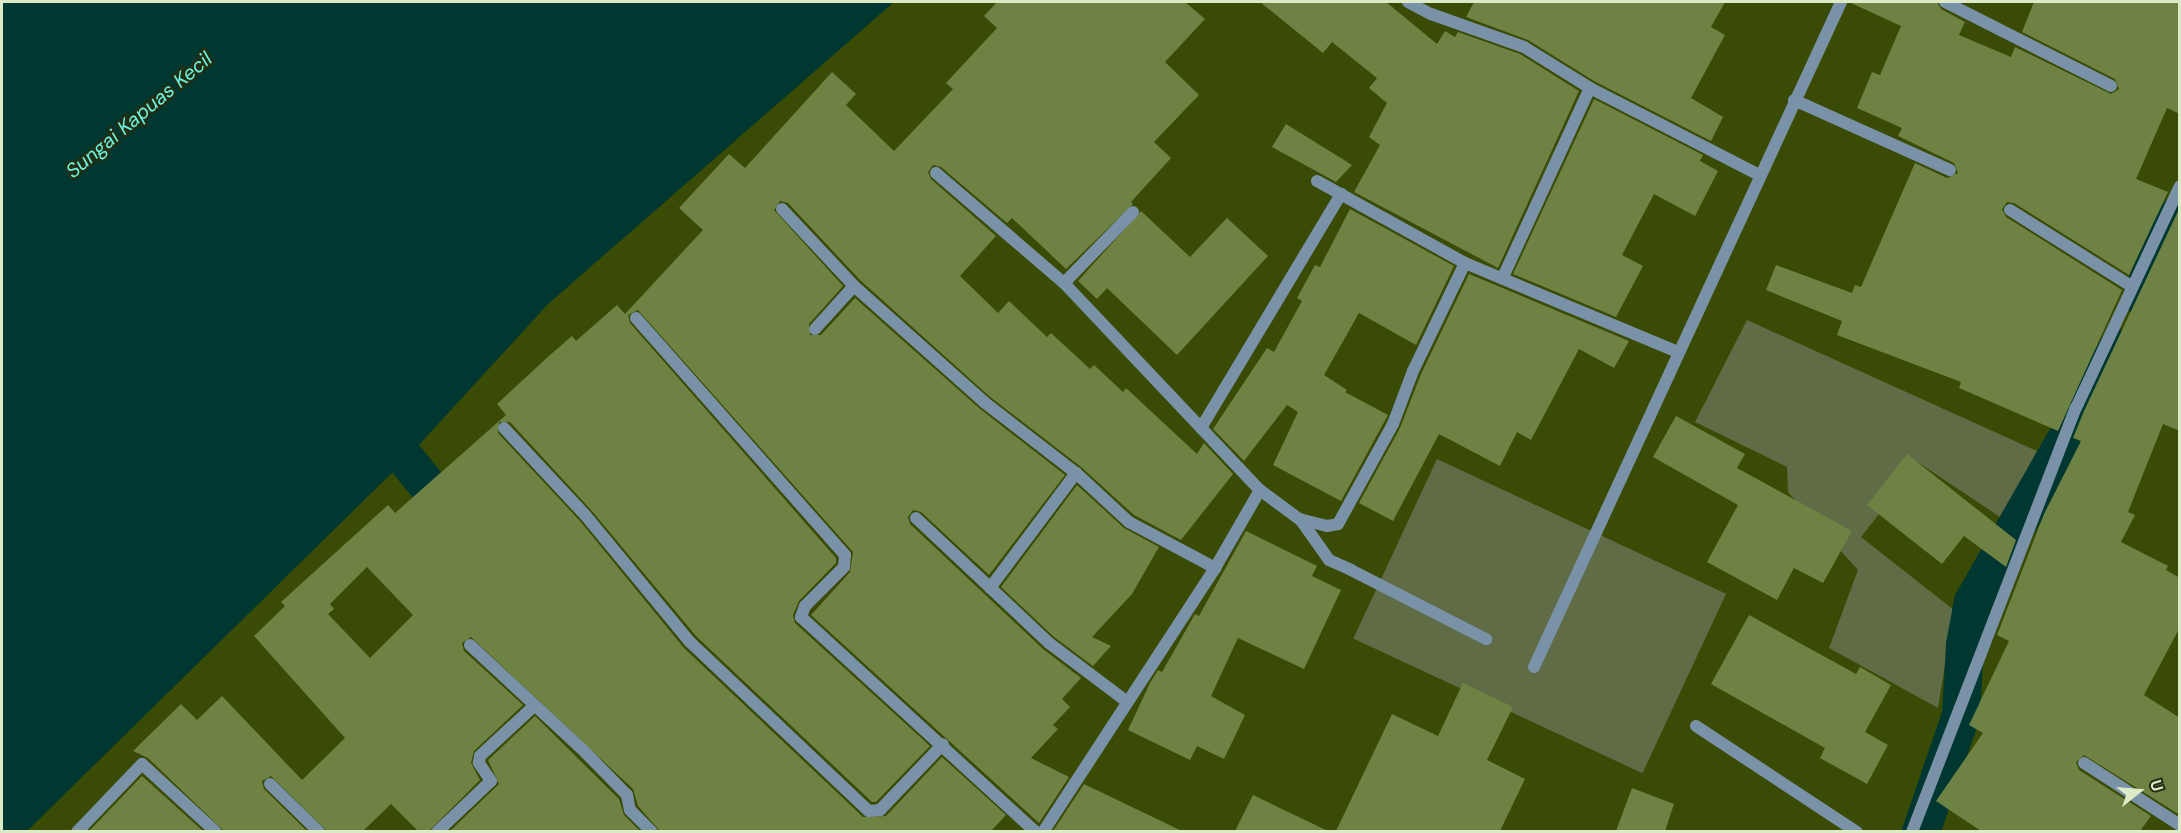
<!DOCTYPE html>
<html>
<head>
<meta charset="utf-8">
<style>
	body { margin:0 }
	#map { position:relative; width:2181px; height:833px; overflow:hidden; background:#394b04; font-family:"DM Sans",sans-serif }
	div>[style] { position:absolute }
	.green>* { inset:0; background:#5f6c45; transform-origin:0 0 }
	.water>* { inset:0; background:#003731 }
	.canal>* { height:38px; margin:-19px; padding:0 19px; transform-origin:19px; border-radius:19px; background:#003731 }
	.building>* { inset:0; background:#6e8343 }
	.lane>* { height:12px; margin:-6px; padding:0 6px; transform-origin:6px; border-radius:6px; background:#7a92a7 }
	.street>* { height:12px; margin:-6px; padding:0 6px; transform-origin:6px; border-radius:6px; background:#7a92a7 }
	span { translate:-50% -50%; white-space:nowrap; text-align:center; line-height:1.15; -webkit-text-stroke:4.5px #252e13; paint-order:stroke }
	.water-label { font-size:20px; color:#69f3e1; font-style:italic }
	.frame { position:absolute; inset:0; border:3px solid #ddeac8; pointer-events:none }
	.north { position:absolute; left:2109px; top:761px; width:60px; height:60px; -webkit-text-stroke:4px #252e13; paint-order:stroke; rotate:73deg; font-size:16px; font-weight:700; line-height:24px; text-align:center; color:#ddeac8 }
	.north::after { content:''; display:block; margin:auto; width:21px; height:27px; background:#ddeac8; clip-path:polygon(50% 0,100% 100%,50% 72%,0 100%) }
</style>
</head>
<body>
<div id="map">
	<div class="green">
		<div style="clip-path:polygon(1747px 320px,2037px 451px,2003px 519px,1919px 463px,1861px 537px,1954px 610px,1938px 708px,1829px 648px,1858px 570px,1788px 492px,1787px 467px,1695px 422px)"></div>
		<div style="left:1437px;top:459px;width:319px;height:198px;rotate:25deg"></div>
	</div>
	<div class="water">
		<div style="clip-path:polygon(2px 2px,894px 2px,548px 304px,406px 459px,27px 831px,2px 832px)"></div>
	</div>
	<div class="canal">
		<div style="left:2142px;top:297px;width:68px;rotate:-69.4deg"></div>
		<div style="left:2166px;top:233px;width:24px;rotate:-55deg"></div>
		<div style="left:406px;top:459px;width:85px;rotate:51.2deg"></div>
		<div style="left:1921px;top:832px;width:124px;rotate:-71.1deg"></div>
		<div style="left:1961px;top:715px;width:70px;rotate:-86.7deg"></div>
		<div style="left:1965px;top:645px;width:44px;rotate:-79.5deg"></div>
		<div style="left:1973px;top:602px;width:292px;rotate:-60.3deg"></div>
	</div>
	<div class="building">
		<div style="clip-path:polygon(evenodd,997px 2px,1185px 2px,1205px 19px,1165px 62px,1199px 95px,1154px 142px,1171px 158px,1131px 202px,1133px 204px,1066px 269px,1012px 218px,1007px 223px,941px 167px,933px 165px,928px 172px,931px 179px,996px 236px,960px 276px,998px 313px,1009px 301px,1047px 337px,1051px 333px,1090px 369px,1094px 365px,1123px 392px,1126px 388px,1197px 454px,1204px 443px,1233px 474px,1181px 540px,1134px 515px,1081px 467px,989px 396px,860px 280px,788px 203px,780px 201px,774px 210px,843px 286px,809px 324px,810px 335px,821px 335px,855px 298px,979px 408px,1065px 475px,989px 575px,921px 512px,913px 510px,908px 517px,910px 524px,1043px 649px,1081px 678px,1062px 699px,1070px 707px,1053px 725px,1058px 729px,1031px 758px,1069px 777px,1039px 823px,811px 615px,850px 572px,853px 552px,638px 310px,628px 315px,630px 323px,836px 558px,836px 563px,799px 601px,793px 615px,795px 623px,930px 746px,876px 802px,872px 802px,696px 636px,592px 511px,510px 422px,499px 422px,498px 433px,580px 521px,684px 648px,863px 817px,886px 816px,942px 757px,1006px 815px,991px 831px,660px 831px,638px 806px,633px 789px,471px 637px,462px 643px,464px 651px,523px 705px,474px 751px,471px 763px,480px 780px,429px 831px,418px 831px,391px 804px,363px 831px,327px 831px,271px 776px,262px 781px,264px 789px,307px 831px,224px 831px,148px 758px,133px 751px,181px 704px,197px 720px,222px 696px,302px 780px,345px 738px,254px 636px,285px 606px,281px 602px,388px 505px,395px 513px,506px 415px,497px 404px,550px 355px,572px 336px,576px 341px,617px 305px,625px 314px,703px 230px,679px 208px,729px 154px,745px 168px,832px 72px,856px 94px,846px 105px,894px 151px,953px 89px,946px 83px,997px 28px,984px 16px,997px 2px,367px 567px,413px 615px,370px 658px,328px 614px,334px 609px,330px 604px,367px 567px)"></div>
		<div style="clip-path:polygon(1260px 2px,1386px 2px,1437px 44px,1445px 31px,1455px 37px,1458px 32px,1520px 54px,1579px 91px,1498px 268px,1354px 192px,1380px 145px,1369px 137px,1387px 103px,1369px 88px,1377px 78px,1332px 42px,1323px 53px)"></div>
		<div style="clip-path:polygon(1474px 2px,1725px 2px,1711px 27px,1725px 35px,1691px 98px,1723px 117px,1711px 141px,1594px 81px,1528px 40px,1466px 17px)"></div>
		<div style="clip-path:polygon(1849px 2px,1937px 2px,1941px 9px,1965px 22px,1959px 35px,2011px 57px,2015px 47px,2111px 94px,2119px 89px,2115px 79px,2022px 32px,2034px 2px,2180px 2px,2180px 114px,2167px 108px,2136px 179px,2168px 192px,2129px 275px,2014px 203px,2007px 202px,2002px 209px,2006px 217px,2122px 290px,2058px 431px,1959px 388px,1961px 382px,1837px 335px,1842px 321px,1766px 290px,1776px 265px,1852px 293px,1855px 285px,1861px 287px,1915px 163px,1947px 178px,1958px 173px,1954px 163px,1898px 136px,1902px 128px,1857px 108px,1872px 72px,1880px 75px,1901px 26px)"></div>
		<div style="clip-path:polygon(1594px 99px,1703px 155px,1700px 161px,1718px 171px,1695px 216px,1654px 194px,1622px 255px,1643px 266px,1616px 317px,1513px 274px)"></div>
		<div style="clip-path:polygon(1286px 124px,1352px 165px,1336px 182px,1272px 147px)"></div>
		<div style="clip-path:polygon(2180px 207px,2180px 431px,2163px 424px,2128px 512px,2135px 515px,2121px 542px,2168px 566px,2166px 570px,2180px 578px,2180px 627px,2144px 695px,2180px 718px,2180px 815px,2084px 755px,2076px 762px,2079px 770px,2151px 816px,2140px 831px,1981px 831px,1936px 801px,1983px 733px,1969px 725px,2009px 641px,1997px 635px,2044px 514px,2081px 441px,2073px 438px,2084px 411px)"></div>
		<div style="clip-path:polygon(1350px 209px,1454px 266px,1416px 345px,1359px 313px,1324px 375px,1347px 390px,1345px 392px,1388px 415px,1341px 501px,1273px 465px,1298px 412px,1287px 405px,1244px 461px,1213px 429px,1267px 348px,1274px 352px,1302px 301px,1297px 298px,1315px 265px,1320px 267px)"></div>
		<div style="clip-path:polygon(1141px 211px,1190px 257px,1227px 218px,1268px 256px,1177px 355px,1107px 288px,1097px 299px,1078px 281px)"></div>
		<div style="clip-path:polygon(1469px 274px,1629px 341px,1614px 368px,1579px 349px,1531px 440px,1517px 432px,1500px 466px,1439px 434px,1393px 521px,1359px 503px,1400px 428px,1421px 374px)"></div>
		<div style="clip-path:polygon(1676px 416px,1745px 454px,1737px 468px,1852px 531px,1823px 583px,1794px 568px,1777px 600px,1707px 562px,1738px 505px,1653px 457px)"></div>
		<div style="clip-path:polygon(1907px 454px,2016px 540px,2006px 567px,1964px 536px,1942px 564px,1867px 505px)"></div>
		<div style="clip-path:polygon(1077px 485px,1124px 528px,1159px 547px,1132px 594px,1092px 637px,1111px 646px,1093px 666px,1054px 637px,1001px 587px)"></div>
		<div style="clip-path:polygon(1246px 531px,1317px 566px,1312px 576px,1341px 590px,1304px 669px,1238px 638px,1211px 696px,1245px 715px,1224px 759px,1197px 746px,1190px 760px,1128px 730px,1150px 683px,1158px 670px,1162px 672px,1195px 614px,1199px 616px)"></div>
		<div style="clip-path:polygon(1749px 615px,1856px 674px,1860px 667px,1891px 685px,1865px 732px,1888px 745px,1867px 784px,1820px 758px,1825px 748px,1711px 684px)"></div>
		<div style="clip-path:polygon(1463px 683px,1513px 707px,1487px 760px,1525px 779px,1500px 831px,1336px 831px,1392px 714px,1438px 736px)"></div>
		<div style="clip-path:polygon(535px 716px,619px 799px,624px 815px,640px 831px,450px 831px,499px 784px,488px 760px)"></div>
		<div style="clip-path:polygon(142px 776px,203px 831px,89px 831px)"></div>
		<div style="clip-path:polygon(1084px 784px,1182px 831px,1053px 831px)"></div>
		<div style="clip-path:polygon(1632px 788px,1674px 804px,1665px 831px,1616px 831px)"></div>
		<div style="clip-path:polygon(1253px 795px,1328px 831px,1235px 831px)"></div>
	</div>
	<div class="lane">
		<div style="left:1351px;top:570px;width:152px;rotate:27.1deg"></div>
	</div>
	<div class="street">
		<div style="left:1408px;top:2px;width:26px;rotate:28deg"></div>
		<div style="left:1431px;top:14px;width:99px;rotate:19.5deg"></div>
		<div style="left:1524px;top:47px;width:78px;rotate:31.8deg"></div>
		<div style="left:1590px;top:88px;width:190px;rotate:27.2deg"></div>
		<div style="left:1945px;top:2px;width:186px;rotate:26.8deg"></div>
		<div style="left:1794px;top:100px;width:171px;rotate:24.2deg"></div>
		<div style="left:936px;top:173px;width:169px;rotate:40.7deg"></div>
		<div style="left:1064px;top:283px;width:285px;rotate:46.6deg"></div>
		<div style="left:1260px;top:490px;width:49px;rotate:36.6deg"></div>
		<div style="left:1299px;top:519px;width:29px;rotate:14deg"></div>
		<div style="left:1327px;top:526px;width:11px;rotate:-10deg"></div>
		<div style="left:1338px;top:524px;width:114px;rotate:-61.2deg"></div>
		<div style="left:1393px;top:424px;width:57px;rotate:-69.3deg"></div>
		<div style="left:1413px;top:371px;width:120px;rotate:-64.3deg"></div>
		<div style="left:1317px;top:181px;width:169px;rotate:29deg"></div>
		<div style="left:1465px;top:263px;width:231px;rotate:22.7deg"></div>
		<div style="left:782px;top:209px;width:105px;rotate:46.9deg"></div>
		<div style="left:854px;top:286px;width:174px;rotate:41.7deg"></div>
		<div style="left:984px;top:402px;width:116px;rotate:37.7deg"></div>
		<div style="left:1076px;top:473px;width:72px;rotate:42.8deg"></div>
		<div style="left:1129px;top:522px;width:98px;rotate:28.1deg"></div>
		<div style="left:2010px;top:210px;width:143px;rotate:32.1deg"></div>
		<div style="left:1503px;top:277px;width:208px;rotate:-65.3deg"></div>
		<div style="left:1064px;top:283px;width:99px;rotate:-45.8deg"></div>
		<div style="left:636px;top:318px;width:316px;rotate:48.6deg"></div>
		<div style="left:845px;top:555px;width:12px;rotate:95deg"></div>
		<div style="left:844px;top:567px;width:55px;rotate:135deg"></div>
		<div style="left:805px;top:606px;width:12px;rotate:110deg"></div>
		<div style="left:801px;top:617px;width:319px;rotate:42.5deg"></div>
		<div style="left:815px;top:329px;width:58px;rotate:-47.8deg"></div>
		<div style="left:504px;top:428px;width:120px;rotate:47deg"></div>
		<div style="left:586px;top:516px;width:163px;rotate:50.5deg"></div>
		<div style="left:690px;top:642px;width:246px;rotate:43.4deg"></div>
		<div style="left:869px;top:811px;width:11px;rotate:-5deg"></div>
		<div style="left:880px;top:810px;width:91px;rotate:-46.3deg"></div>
		<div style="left:1201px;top:428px;width:273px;rotate:-59.1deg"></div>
		<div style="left:916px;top:518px;width:183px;rotate:43.2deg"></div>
		<div style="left:1049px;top:643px;width:96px;rotate:37deg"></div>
		<div style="left:1300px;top:519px;width:50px;rotate:54.7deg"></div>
		<div style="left:1329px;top:560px;width:24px;rotate:24deg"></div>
		<div style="left:990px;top:588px;width:144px;rotate:-53.2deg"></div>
		<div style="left:470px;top:645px;width:151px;rotate:42.9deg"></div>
		<div style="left:581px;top:748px;width:66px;rotate:45.6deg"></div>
		<div style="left:627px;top:795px;width:15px;rotate:79deg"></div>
		<div style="left:630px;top:810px;width:31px;rotate:45deg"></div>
		<div style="left:1534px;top:667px;width:732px;rotate:-65.22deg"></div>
		<div style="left:1696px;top:726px;width:193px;rotate:33.4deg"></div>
		<div style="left:2084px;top:763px;width:114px;rotate:32.9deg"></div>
		<div style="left:270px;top:784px;width:69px;rotate:44.4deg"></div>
		<div style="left:77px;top:832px;width:94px;rotate:-46.3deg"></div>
		<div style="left:142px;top:764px;width:100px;rotate:42.6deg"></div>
		<div style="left:437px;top:832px;width:74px;rotate:-43.4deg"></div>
		<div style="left:491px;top:781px;width:22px;rotate:-124deg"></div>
		<div style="left:479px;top:763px;width:7px;rotate:-82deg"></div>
		<div style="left:480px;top:756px;width:72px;rotate:-42.8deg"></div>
		<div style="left:1043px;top:832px;width:315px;rotate:-56.9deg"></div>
		<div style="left:1215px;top:568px;width:90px;rotate:-60deg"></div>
		<div style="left:1912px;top:832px;width:455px;rotate:-68.9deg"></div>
		<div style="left:2076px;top:408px;width:245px;rotate:-64.9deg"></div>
	</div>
	<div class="water-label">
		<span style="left:139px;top:115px;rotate:-40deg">Sungai Kapuas Kecil</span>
	</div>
	<div class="frame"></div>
	<div class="north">U</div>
</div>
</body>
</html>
